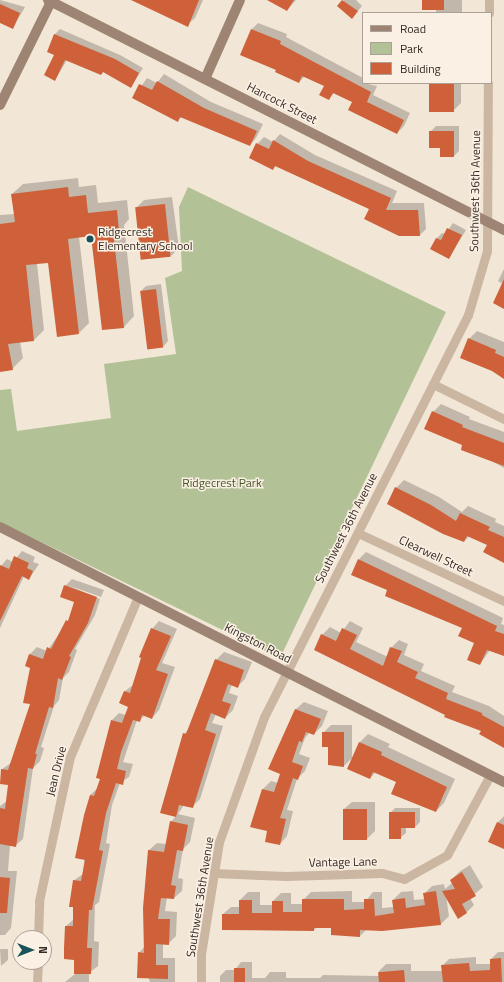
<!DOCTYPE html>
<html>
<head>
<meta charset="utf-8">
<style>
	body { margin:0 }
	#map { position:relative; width:504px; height:982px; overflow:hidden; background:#f2e6d6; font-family:"Titillium Web",sans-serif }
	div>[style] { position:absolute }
	.green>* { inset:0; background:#b2c296 }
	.shadow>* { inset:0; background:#0003 }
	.building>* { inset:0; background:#ce6139; transform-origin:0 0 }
	.street>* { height:9px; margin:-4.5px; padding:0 4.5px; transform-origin:4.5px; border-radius:4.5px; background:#cbb6a2 }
	.secondary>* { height:10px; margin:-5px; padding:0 5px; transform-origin:5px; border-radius:5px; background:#9e8473 }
	.dots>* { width:11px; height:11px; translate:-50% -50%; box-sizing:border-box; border:2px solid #faf0e3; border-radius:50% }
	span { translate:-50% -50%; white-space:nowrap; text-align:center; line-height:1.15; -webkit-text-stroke:3px #faf0e3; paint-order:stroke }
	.street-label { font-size:12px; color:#352a25 }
	.poi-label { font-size:12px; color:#352a25 }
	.left { translate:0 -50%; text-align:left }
	.park-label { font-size:12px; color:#435527 }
	.legend { position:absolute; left:362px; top:12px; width:130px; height:72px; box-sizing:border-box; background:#faf0e3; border:1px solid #aba197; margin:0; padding:5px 7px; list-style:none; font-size:12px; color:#352a25 }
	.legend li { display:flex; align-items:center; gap:8px; height:20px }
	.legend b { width:20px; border:1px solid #aba197 }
	.north { position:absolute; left:12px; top:930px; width:40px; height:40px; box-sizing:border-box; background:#faf0e3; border:1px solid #aba197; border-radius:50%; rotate:90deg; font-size:11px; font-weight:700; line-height:16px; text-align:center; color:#352a25 }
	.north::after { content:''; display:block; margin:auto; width:14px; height:18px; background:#185359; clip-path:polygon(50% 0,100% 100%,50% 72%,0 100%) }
</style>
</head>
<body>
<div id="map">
	<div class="green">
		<div style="clip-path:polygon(188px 187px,446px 312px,280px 658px,0 522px,0 390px,11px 389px,17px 431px,111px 418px,104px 364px,176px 354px,165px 278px,182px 271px,179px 207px)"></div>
	</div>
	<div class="shadow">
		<div style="clip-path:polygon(0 0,25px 7px,13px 28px,0 22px)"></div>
		<div style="clip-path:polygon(134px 0,203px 0,195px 18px,187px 25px)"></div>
		<div style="clip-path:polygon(271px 0,296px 0,287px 10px)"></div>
		<div style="clip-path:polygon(344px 0,356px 0,362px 6px,357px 12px,338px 6px)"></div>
		<div style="clip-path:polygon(423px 0,462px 0,462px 13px,436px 13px,436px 9px)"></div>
		<div style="clip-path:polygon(258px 23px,287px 34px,286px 37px,363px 78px,363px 83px,377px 86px,373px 95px,410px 113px,404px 126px,397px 133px,353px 101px,335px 92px,329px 98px,325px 86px,305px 76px,299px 82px,278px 69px,252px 29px)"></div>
		<div style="clip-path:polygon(60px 29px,120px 55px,143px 68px,131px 87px,104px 71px,101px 74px,67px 60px,55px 80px,56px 55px,48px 51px,55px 34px)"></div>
		<div style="clip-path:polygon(164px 74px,211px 102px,263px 124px,256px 138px,250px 145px,182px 117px,177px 121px,133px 98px,147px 78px,157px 83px)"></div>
		<div style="clip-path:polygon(431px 83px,461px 83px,461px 103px,453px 111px,430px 111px)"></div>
		<div style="clip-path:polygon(436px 126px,459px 126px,459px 151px,454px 156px,441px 147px,430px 132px)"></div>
		<div style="clip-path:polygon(280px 134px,315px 155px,397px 191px,392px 203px,424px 203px,426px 229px,420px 235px,370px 209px,276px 166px,273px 168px,257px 144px,264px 137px,273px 142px)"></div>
		<div style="clip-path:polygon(78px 178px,79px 187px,96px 185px,98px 203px,127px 200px,129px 219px,124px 225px,134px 316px,124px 327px,103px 329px,92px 235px,79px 237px,89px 323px,79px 333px,49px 262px,37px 263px,44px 330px,34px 340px,20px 342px,23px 358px,12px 369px,0 371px,0 215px,15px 214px,12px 194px,23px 184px)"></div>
		<div style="clip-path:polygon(172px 197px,179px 248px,171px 256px,136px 208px,144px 200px)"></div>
		<div style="clip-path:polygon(453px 223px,466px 230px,449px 258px,432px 249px,437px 238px,442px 233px,445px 234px)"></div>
		<div style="clip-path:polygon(504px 269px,504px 307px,503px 284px,498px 281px)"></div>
		<div style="clip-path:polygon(161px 284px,168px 341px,163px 347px,141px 291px,146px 286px)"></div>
		<div style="clip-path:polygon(477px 331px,504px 342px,504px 377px,469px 339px)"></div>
		<div style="clip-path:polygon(441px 404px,470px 417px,469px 419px,504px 432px,504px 468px,464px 445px,433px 412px)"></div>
		<div style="clip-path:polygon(404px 480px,439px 497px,462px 512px,468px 506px,496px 519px,495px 522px,504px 526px,504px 561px,488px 544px,470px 536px,464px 541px,396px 488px)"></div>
		<div style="clip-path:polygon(22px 551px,35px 557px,33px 562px,39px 564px,29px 579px,24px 576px,0 628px,0 567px,7px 559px,13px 562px)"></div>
		<div style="clip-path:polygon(366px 552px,503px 618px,501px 624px,504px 625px,504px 655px,490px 650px,480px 664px,476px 642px,463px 628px,389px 590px,359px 559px)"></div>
		<div style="clip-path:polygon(72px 579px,104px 590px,101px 597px,67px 585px,100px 599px,95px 615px,75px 649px,77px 650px,69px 672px,63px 678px,59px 700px,54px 706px,41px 747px,44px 748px,40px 761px,33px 768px,23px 839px,16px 845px,10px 845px,8px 871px,17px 871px,11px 928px,5px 935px,0 935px,0 806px,7px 801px,9px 784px,2px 769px,11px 763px,32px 703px,31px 667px,26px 665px,30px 654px,37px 647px,47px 651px,71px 617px,76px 602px,65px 586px)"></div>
		<div style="clip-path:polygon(159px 621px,177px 629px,162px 663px,175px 667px,159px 710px,152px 718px,145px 715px,139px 721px,137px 720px,123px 762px,133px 764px,129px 777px,120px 783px,112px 805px,106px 843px,110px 844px,99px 902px,95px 905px,94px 941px,99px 942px,98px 966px,89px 973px,89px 982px,65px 982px,75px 974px,75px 959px,66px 926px,74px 919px,73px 881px,83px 874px,90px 795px,98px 788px,101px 778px,112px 720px,119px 713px,126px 715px,129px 706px,121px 703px,125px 691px,133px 685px,152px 629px)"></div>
		<div style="clip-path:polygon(350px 621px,363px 628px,356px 642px,388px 657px,391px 648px,399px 640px,408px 644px,404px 655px,424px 664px,421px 671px,455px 686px,452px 692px,489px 706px,504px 716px,504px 745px,482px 731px,447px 714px,322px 635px,330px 627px,341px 633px)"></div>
		<div style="clip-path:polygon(224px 652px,252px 662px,245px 679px,238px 686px,232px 684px,229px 693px,238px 696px,233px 710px,225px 718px,216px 714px,212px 723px,223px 726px,200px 799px,192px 807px,184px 805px,178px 814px,195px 818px,190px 842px,183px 849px,178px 878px,183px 879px,182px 891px,174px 898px,167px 897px,165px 911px,177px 912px,176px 936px,168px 944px,163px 944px,163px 958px,175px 958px,175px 982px,150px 982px,139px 953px,144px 947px,148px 874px,146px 873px,149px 850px,157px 843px,166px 844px,171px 822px,176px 816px,161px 812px,184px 734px,189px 729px,216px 660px)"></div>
		<div style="clip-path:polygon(304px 702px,328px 711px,322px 726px,314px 734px,310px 732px,305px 738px,299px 754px,310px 758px,305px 771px,297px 779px,287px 810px,293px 811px,287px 836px,280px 844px,268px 830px,252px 826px,263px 789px,271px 781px,278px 783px,296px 709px)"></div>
		<div style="clip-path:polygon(331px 725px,352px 725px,352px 758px,344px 766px,329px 746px,323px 733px)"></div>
		<div style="clip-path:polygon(368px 734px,390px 744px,388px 747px,455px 779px,444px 803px,436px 811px,397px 781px,376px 772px,370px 778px,348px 768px,360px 742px)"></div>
		<div style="clip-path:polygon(352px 802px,375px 802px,375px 831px,367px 839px,344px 809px)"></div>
		<div style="clip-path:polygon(395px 808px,420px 808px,420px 822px,415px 827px,406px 827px,406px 833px,400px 838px,390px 813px)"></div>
		<div style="clip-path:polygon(504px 816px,504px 848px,497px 823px)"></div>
		<div style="clip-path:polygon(470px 865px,483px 887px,470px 898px,474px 905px,466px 913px,446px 896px,449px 916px,441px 924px,367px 929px,360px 936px,332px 927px,317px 927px,314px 930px,223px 914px,231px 907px,240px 907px,240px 900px,248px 892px,260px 892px,260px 905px,273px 905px,273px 901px,281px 893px,291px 893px,291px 904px,303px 904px,303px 900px,311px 892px,352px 891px,352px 902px,365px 902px,373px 892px,382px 892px,382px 908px,394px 907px,393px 900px,401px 892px,413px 891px,414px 900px,425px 899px,424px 894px,432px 886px,444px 884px,445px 889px,452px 883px,451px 880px,459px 872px)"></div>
		<div style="clip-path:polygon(0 949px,8px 949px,8px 960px,1px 966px)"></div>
		<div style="clip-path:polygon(498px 952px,504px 952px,504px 982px,220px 982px,220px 976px,226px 970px,235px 970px,241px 962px,252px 962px,252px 978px,265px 978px,270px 972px,286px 972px,286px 978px,320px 978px,323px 975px,379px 976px,379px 971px,386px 964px,411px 964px,411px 971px,443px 971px,442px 966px,449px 959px,476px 957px,476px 964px,491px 964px,491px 959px)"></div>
	</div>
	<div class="building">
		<div style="clip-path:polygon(131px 0,199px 0,188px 27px)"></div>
		<div style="clip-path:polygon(267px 0,294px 0,287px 11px)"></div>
		<div style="clip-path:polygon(342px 0,358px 11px,352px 19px,337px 6px)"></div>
		<div style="left:422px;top:0;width:22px;height:10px"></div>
		<div style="clip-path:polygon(0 4px,20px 13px,13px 29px,0 23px)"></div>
		<div style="clip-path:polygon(251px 29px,281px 41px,280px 44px,371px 92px,367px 102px,404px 120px,397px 134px,348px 110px,352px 102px,333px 93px,329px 100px,319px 95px,324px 86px,302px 76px,299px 83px,275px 72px,276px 70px,240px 55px)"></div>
		<div style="clip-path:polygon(54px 34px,115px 59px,139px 73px,131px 88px,103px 72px,101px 75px,65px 60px,55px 81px,44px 75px,54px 55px,47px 52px)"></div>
		<div style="clip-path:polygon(157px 81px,204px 108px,257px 131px,250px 146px,180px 117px,178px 122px,132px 98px,139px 84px,152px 90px)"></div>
		<div style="left:429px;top:84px;width:25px;height:28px"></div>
		<div style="clip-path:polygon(429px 131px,454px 131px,454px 157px,440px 157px,440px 148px,429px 148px)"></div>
		<div style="clip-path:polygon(273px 140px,308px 161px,391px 198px,386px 210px,418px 210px,420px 236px,399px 236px,364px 219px,369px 209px,275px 166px,273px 170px,249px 158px,256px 143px,269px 149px)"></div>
		<div style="clip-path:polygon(68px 187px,69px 197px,86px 195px,88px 213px,117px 210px,119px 231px,113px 231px,124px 328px,102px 330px,91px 236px,68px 239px,79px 334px,57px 337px,48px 263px,26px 265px,34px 341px,8px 344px,13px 370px,0 372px,0 224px,15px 222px,11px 194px)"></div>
		<div style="left:165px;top:204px;width:53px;height:30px;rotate:84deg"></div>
		<div style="clip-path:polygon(447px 228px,462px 235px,449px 259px,430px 249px,436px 238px,441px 240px)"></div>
		<div style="clip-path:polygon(504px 279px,504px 309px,493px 303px)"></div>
		<div style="left:156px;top:289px;width:59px;height:16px;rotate:83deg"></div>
		<div style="clip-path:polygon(468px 338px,496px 350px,495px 353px,504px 357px,504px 379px,492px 371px,460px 358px)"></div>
		<div style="clip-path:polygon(432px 411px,463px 425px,462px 427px,504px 443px,504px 466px,461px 450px,462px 445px,424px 429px)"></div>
		<div style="clip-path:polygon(395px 487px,431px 505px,456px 521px,460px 513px,490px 527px,488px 530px,504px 537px,504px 563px,483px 552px,487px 545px,467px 536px,464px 542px,443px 534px,387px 504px)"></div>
		<div style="clip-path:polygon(14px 556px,29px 563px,27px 568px,33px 571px,29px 580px,22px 576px,0 621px,0 565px,9px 569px)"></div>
		<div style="clip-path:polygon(358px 559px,497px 626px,495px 631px,504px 634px,504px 656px,487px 650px,480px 665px,467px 660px,474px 643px,458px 636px,462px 628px,385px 596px,387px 590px,351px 575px)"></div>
		<div style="clip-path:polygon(64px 585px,97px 597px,88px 623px,69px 656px,71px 657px,62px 680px,58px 678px,53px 708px,49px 707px,35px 754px,37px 754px,33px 769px,28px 768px,16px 847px,0 844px,0 808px,5px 809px,8px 785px,0 784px,1px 769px,8px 770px,30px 704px,23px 703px,30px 668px,25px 666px,29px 654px,43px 659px,47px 647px,51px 649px,66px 620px,68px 621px,74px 602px,60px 597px)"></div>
		<div style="clip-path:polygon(151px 628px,171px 636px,156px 670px,168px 674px,152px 719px,142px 715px,140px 722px,133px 720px,121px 752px,117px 769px,126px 771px,123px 785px,116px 783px,106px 813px,99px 850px,103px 851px,92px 910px,89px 910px,87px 948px,92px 948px,91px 974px,74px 974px,74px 960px,64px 959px,64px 948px,65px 926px,73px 926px,73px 907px,69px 907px,73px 880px,81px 881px,85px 860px,75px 858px,84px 815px,90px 795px,94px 796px,100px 779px,96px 778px,111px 720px,122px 723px,128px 707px,119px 703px,124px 691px,130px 693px,141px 658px,139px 657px)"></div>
		<div style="clip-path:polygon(342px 628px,357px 635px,350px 649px,383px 666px,390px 647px,402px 651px,397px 662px,418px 672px,415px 678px,448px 693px,446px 699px,482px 713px,482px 715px,504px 727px,504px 748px,479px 734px,481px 731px,444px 717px,445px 715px,314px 650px,321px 634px,336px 641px)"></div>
		<div style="clip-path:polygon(215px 659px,244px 670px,238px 688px,228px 684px,222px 701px,231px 704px,225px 719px,211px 713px,205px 730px,216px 734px,193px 808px,179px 805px,176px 817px,160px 813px,183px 733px,186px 734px)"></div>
		<div style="clip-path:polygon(295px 709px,321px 719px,314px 735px,306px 732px,302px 742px,299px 741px,292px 762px,303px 766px,298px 780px,293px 778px,280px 818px,286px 819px,280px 845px,265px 842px,267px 831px,250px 827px,262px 789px,274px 792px,280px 774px,268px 769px)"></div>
		<div style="clip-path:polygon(322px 732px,344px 732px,344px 767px,328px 765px,328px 747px,322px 747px)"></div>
		<div style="clip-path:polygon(359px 742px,382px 752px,381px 755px,447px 787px,436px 812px,391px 794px,396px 782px,373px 772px,370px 779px,347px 769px)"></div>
		<div style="left:343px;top:809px;width:24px;height:31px"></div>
		<div style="clip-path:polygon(389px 812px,415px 812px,415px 828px,401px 828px,401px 839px,389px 839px)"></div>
		<div style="clip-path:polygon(170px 821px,188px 825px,183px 851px,177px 850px,171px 885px,176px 886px,174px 899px,161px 898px,158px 919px,170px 919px,169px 945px,156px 944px,156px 965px,168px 965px,168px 979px,137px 978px,138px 952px,144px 953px,143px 908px,148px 850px,164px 852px)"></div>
		<div style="clip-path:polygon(497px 822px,504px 825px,504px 849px,488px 842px)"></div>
		<div style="clip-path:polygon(462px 872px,476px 896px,462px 904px,467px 913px,458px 919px,442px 891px,455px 889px,450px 880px)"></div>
		<div style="clip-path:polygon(0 877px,10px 878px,7px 913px,0 913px)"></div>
		<div style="clip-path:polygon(436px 891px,441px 925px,382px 931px,360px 930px,360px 937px,331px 935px,331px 928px,314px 928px,314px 931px,222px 930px,222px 914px,239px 914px,239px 900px,252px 900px,252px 913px,272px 913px,272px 901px,283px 901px,283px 912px,302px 912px,302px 899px,344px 899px,344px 910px,364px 909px,364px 899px,374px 899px,375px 916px,394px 913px,392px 900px,405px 898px,406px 908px,425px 905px,423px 893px)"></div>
		<div style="clip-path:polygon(501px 958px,502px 982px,443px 982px,441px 965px,469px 963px,470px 971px,490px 970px,490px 959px)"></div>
		<div style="left:234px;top:968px;width:11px;height:14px"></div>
		<div style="left:404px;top:970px;width:12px;height:26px;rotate:85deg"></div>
	</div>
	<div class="street">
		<div style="left:489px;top:13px;width:13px;rotate:-90deg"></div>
		<div style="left:433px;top:384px;width:79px;rotate:26.2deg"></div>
		<div style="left:358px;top:533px;width:161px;rotate:25deg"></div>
		<div style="left:214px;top:873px;width:72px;rotate:2.4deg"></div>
		<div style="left:286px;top:876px;width:96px;rotate:-1.8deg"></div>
		<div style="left:382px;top:873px;width:23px;rotate:15deg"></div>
		<div style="left:404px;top:879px;width:49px;rotate:-29.2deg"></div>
		<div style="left:447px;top:855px;width:91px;rotate:-61.7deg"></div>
		<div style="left:38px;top:938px;width:37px;rotate:-88deg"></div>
		<div style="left:39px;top:901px;width:147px;rotate:-77.9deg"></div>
		<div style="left:70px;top:757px;width:174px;rotate:-67deg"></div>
		<div style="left:37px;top:982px;width:20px;rotate:-87deg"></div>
		<div style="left:201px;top:982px;width:28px;rotate:-90deg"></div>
		<div style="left:201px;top:954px;width:113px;rotate:-80.9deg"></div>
		<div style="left:219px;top:842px;width:133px;rotate:-70.2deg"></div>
		<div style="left:264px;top:717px;width:451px;rotate:-63.1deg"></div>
		<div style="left:468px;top:315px;width:67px;rotate:-73.5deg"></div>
		<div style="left:487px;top:251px;width:168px;rotate:-89.7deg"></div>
	</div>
	<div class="secondary">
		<div style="left:48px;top:0;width:511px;rotate:26.77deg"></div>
		<div style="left:205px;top:79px;width:86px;rotate:-66.1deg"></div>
		<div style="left:0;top:105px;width:115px;rotate:-63.7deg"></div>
		<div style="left:0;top:527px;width:565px;rotate:26.84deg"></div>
	</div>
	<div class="dots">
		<div style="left:90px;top:239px;background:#185359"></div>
	</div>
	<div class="street-label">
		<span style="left:282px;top:103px;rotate:27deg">Hancock Street</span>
		<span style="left:475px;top:191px;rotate:-89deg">Southwest 36th Avenue</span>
		<span style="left:346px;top:528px;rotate:-63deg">Southwest 36th Avenue</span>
		<span style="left:436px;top:556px;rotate:25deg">Clearwell Street</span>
		<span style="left:258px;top:643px;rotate:27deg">Kingston Road</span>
		<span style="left:56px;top:771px;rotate:-76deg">Jean Drive</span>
		<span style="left:343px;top:862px;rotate:-1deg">Vantage Lane</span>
		<span style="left:200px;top:897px;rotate:-81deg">Southwest 36th Avenue</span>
	</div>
	<div class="poi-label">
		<span class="left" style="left:98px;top:239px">Ridgecrest<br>Elementary School</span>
	</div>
	<div class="park-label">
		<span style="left:222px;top:483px">Ridgecrest Park</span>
	</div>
	<ul class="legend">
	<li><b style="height:5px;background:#9e8473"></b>Road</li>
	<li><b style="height:11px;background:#b2c296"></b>Park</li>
	<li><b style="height:11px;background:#ce6139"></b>Building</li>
	</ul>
	<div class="north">N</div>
</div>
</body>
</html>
